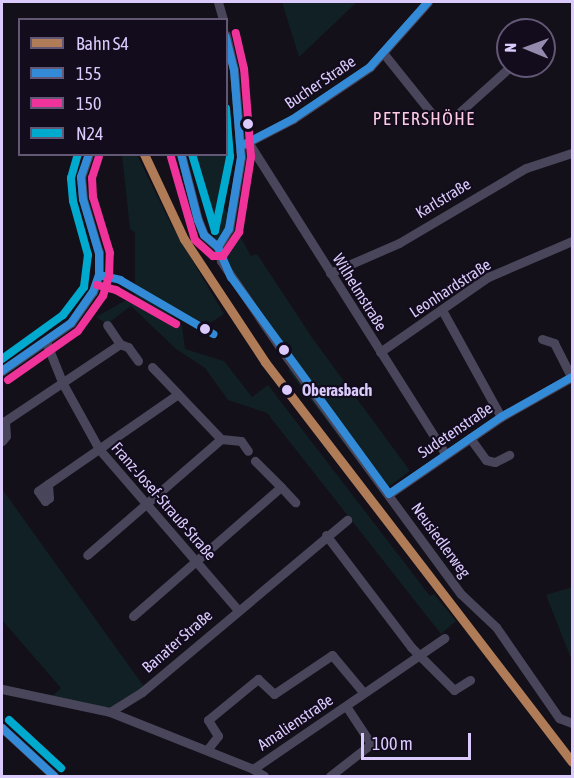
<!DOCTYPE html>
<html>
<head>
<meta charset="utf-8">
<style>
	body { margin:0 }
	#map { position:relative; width:574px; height:778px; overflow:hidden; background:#131019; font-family:"Asap Condensed",sans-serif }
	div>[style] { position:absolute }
	.green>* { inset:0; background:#102024 }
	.minor>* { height:9px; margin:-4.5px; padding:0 4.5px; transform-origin:4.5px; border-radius:4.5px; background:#49455a }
	.bus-1>* { height:8px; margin:-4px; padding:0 4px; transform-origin:4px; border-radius:4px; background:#338bd7 }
	.bus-2>* { height:8px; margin:-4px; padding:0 4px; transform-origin:4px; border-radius:4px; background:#ef339a }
	.bus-3>* { height:8px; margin:-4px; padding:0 4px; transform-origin:4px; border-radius:4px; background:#00a9ce }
	.rail-1>* { height:9px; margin:-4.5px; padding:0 4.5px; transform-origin:4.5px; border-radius:4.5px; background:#b07c57 }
	.dots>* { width:16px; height:16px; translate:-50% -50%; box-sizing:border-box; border:3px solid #120c1d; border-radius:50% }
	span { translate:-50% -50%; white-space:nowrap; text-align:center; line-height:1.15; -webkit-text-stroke:4.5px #120c1d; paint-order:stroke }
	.street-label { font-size:16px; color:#dacbfc }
	.stop-label { font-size:16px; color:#dacbfc; font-weight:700 }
	.left { translate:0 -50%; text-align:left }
	.neighbourhood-label { font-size:18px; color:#fdcce2; letter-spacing:1.5px }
	.frame { position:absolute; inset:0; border:3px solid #dacbfc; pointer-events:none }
	.legend { position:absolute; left:18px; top:18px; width:210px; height:138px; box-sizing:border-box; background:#120c1d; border:2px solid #625876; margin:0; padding:8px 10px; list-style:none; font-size:18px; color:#dacbfc }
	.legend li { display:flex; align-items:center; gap:12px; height:30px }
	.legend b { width:30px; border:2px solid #625876 }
	.north { position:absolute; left:496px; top:18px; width:60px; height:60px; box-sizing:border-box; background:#120c1d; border:2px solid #625876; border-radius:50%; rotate:271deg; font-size:16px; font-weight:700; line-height:24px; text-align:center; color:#dacbfc }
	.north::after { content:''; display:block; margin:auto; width:21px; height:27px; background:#948aad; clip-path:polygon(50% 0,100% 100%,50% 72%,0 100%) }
	.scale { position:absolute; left:361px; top:733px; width:110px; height:27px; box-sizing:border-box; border:3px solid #dacbfc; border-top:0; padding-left:8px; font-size:18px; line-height:21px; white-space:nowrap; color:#dacbfc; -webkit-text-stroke:4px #120c1d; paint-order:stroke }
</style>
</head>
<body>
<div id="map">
	<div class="green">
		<div style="clip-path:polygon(282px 2px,357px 2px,299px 57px)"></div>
		<div style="clip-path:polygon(232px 143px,224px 207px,251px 256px,257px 254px,313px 339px,410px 471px,381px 492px,288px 370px,296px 364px,230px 267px,214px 236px,192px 155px,226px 154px,227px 145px)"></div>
		<div style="clip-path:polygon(122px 155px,137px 155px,172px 226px,224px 314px,207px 325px,175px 308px,171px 315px,182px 326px,185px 349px,224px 361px,252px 397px,268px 385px,430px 596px,434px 594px,456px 621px,441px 634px,267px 413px,228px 400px,205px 368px,176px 349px,131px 306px,107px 324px,96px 317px,135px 295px,135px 232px,130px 229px)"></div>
		<div style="clip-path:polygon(2px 489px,145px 688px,106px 713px,49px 699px,61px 688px,2px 620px)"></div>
		<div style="clip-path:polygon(572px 587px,572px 661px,546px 595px)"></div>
	</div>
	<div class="minor">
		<div style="left:218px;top:2px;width:19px;rotate:74deg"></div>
		<div style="left:384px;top:54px;width:83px;rotate:51.3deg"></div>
		<div style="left:436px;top:119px;width:15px;rotate:4deg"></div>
		<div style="left:451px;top:120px;width:81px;rotate:-42deg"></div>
		<div style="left:250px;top:145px;width:365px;rotate:57.7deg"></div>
		<div style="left:241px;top:146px;width:59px;rotate:-27.4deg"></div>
		<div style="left:293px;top:119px;width:93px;rotate:-34deg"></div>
		<div style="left:370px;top:67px;width:87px;rotate:-48.3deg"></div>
		<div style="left:181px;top:154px;width:68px;rotate:75.6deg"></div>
		<div style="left:198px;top:220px;width:16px;rotate:68deg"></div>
		<div style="left:204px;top:235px;width:18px;rotate:41deg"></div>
		<div style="left:218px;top:247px;width:14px;rotate:78deg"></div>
		<div style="left:221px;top:261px;width:110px;rotate:55.7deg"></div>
		<div style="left:283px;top:352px;width:300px;rotate:53.7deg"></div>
		<div style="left:461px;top:594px;width:48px;rotate:43.3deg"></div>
		<div style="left:496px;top:627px;width:111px;rotate:55.3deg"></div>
		<div style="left:559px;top:718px;width:14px;rotate:21deg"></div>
		<div style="left:218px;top:247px;width:21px;rotate:-59deg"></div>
		<div style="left:229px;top:229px;width:73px;rotate:-80.5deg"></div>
		<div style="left:241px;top:157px;width:87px;rotate:-94.6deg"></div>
		<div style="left:234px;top:70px;width:36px;rotate:-103deg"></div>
		<div style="left:330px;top:273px;width:75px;rotate:-23.5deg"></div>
		<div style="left:399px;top:243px;width:147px;rotate:-30.6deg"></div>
		<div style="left:526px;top:168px;width:48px;rotate:-18.1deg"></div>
		<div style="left:442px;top:310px;width:122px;rotate:61.1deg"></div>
		<div style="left:542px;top:339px;width:13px;rotate:18deg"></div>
		<div style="left:554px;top:343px;width:39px;rotate:63deg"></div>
		<div style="left:46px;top:342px;width:45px;rotate:68deg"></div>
		<div style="left:63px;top:384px;width:74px;rotate:61deg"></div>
		<div style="left:99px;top:449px;width:211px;rotate:49.2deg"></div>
		<div style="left:120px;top:344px;width:9px;rotate:21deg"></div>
		<div style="left:128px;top:347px;width:17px;rotate:54deg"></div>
		<div style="left:380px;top:352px;width:131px;rotate:-34.8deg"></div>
		<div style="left:488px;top:277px;width:91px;rotate:-23.2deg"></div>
		<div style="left:152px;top:367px;width:37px;rotate:46deg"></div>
		<div style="left:2px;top:371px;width:84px;rotate:-34.8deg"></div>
		<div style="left:71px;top:323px;width:38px;rotate:-55deg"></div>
		<div style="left:93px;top:292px;width:18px;rotate:-71deg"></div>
		<div style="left:99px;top:275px;width:22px;rotate:-90deg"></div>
		<div style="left:99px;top:253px;width:56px;rotate:-106.5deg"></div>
		<div style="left:83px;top:199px;width:22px;rotate:-95deg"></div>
		<div style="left:81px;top:177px;width:24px;rotate:-71deg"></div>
		<div style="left:2px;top:423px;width:142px;rotate:-33.8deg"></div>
		<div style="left:120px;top:344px;width:23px;rotate:-124deg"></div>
		<div style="left:470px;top:438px;width:27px;rotate:54deg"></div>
		<div style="left:486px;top:460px;width:9px;rotate:13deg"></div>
		<div style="left:495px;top:462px;width:16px;rotate:-27deg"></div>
		<div style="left:221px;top:439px;width:20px;rotate:6deg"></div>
		<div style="left:241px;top:441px;width:12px;rotate:55deg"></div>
		<div style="left:2px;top:441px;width:6px;rotate:-51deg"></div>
		<div style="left:6px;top:436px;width:15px;rotate:-94deg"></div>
		<div style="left:48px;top:484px;width:14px;rotate:86deg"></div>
		<div style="left:49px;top:498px;width:5px;rotate:143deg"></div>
		<div style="left:45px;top:501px;width:12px;rotate:-125deg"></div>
		<div style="left:38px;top:491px;width:170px;rotate:-34.7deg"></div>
		<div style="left:178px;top:394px;width:62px;rotate:46.3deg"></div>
		<div style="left:221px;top:439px;width:177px;rotate:139.1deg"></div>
		<div style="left:281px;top:487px;width:21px;rotate:47deg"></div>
		<div style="left:389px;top:494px;width:136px;rotate:-34.5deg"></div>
		<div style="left:501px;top:417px;width:81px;rotate:-29.4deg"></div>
		<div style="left:326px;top:535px;width:141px;rotate:52.8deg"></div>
		<div style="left:411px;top:647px;width:61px;rotate:45deg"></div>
		<div style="left:454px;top:690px;width:19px;rotate:-32deg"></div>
		<div style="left:133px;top:616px;width:196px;rotate:-41.1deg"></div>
		<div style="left:281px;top:487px;width:37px;rotate:-135deg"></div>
		<div style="left:2px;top:689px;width:110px;rotate:12deg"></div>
		<div style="left:110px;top:712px;width:154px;rotate:21.7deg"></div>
		<div style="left:253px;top:769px;width:232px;rotate:-34.4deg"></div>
		<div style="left:110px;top:712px;width:38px;rotate:-32deg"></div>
		<div style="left:142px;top:692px;width:268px;rotate:-40deg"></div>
		<div style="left:2px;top:728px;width:71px;rotate:42.7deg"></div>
		<div style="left:207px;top:750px;width:18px;rotate:-52deg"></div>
		<div style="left:218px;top:736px;width:19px;rotate:-122deg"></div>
		<div style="left:208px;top:720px;width:65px;rotate:-39.4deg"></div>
		<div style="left:258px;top:679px;width:22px;rotate:43deg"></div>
		<div style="left:274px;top:694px;width:70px;rotate:-33.9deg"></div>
		<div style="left:332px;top:655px;width:48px;rotate:50deg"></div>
		<div style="left:253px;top:769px;width:13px;rotate:32deg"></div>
		<div style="left:330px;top:776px;width:52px;rotate:-38deg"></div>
		<div style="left:371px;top:744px;width:45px;rotate:-123.3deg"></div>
	</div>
	<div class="bus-1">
		<div style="left:241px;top:146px;width:59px;rotate:-27.4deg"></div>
		<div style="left:293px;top:119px;width:93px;rotate:-34deg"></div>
		<div style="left:370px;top:67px;width:87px;rotate:-48.3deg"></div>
		<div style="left:181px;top:154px;width:68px;rotate:75.6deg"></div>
		<div style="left:198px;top:220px;width:16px;rotate:68deg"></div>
		<div style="left:204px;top:235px;width:18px;rotate:41deg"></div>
		<div style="left:218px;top:247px;width:33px;rotate:67deg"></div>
		<div style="left:231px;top:277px;width:268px;rotate:53.9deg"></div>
		<div style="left:218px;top:247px;width:21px;rotate:-59deg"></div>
		<div style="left:229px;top:229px;width:73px;rotate:-80.5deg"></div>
		<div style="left:241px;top:157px;width:87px;rotate:-94.6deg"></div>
		<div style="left:234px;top:70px;width:34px;rotate:-104deg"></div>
		<div style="left:99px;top:275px;width:22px;rotate:13deg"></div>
		<div style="left:120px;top:280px;width:108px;rotate:30.1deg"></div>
		<div style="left:2px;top:371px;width:84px;rotate:-34.8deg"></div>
		<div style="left:71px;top:323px;width:38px;rotate:-55deg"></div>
		<div style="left:93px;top:292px;width:18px;rotate:-71deg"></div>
		<div style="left:99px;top:275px;width:22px;rotate:-90deg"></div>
		<div style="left:99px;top:253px;width:56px;rotate:-106.5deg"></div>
		<div style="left:83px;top:199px;width:22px;rotate:-95deg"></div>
		<div style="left:81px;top:177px;width:24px;rotate:-71deg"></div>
		<div style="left:389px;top:494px;width:136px;rotate:-34.5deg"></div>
		<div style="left:501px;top:417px;width:81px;rotate:-29.4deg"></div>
		<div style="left:2px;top:728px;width:71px;rotate:42.7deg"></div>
	</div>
	<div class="bus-2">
		<div style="left:171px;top:157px;width:86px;rotate:73.9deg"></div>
		<div style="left:195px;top:240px;width:24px;rotate:42deg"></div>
		<div style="left:213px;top:256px;width:10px"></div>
		<div style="left:223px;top:256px;width:29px;rotate:-56deg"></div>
		<div style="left:239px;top:232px;width:76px;rotate:-80.9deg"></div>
		<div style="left:251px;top:157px;width:88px;rotate:-94.5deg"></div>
		<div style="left:244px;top:69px;width:37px;rotate:-103deg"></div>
		<div style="left:97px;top:285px;width:20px;rotate:15deg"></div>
		<div style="left:116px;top:290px;width:69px;rotate:29.5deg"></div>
		<div style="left:8px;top:380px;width:85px;rotate:-35deg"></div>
		<div style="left:78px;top:331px;width:43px;rotate:-54.5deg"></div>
		<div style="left:103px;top:296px;width:21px;rotate:-73deg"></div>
		<div style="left:109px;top:276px;width:23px;rotate:-88deg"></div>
		<div style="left:110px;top:253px;width:59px;rotate:-106.9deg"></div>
		<div style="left:93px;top:197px;width:19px;rotate:-93deg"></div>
		<div style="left:92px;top:178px;width:22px;rotate:-72deg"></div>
	</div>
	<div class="bus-3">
		<div style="left:192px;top:154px;width:80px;rotate:73.4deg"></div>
		<div style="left:215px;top:231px;width:76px;rotate:-78.5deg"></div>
		<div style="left:230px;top:157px;width:49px;rotate:-94.7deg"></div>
		<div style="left:2px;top:359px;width:75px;rotate:-35.8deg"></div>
		<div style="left:63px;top:315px;width:35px;rotate:-53deg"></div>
		<div style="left:84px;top:287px;width:32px;rotate:-83deg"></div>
		<div style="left:88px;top:255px;width:56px;rotate:-105.5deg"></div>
		<div style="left:73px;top:201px;width:23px;rotate:-95deg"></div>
		<div style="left:71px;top:178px;width:25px;rotate:-74deg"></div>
		<div style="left:9px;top:720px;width:71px;rotate:42.7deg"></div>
	</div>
	<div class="rail-1">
		<div style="left:144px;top:154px;width:94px;rotate:64.8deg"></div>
		<div style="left:184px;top:239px;width:147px;rotate:56.6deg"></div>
		<div style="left:265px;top:362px;width:504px;rotate:52.49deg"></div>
	</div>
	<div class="dots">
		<div style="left:248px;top:124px;background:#dacbfc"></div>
		<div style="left:205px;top:329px;background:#dacbfc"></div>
		<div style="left:284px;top:350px;background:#dacbfc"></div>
		<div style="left:287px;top:390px;background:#dacbfc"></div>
	</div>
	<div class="street-label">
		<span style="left:320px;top:82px;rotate:-34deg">Bucher Straße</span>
		<span style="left:443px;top:198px;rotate:-31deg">Karlstraße</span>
		<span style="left:450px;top:288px;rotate:-33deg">Leonhardstraße</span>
		<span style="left:360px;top:292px;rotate:58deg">Wilhelmstraße</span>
		<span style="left:455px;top:430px;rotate:-34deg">Sudetenstraße</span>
		<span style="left:164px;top:501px;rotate:49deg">Franz-Josef-Strauß-Straße</span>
		<span style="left:441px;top:540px;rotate:54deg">Neusiedlerweg</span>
		<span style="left:177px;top:641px;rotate:-41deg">Banater Straße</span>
		<span style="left:295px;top:722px;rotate:-34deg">Amalienstraße</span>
	</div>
	<div class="stop-label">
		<span class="left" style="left:302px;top:390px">Oberasbach</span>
	</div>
	<div class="neighbourhood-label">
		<span style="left:424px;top:119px">PETERSHÖHE</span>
	</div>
	<div class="frame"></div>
	<ul class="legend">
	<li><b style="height:8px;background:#b07c57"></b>Bahn S4</li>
	<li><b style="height:8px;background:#338bd7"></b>155</li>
	<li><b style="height:8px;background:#ef339a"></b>150</li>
	<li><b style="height:8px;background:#00a9ce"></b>N24</li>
	</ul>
	<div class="north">N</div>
	<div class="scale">100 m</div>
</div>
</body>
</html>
